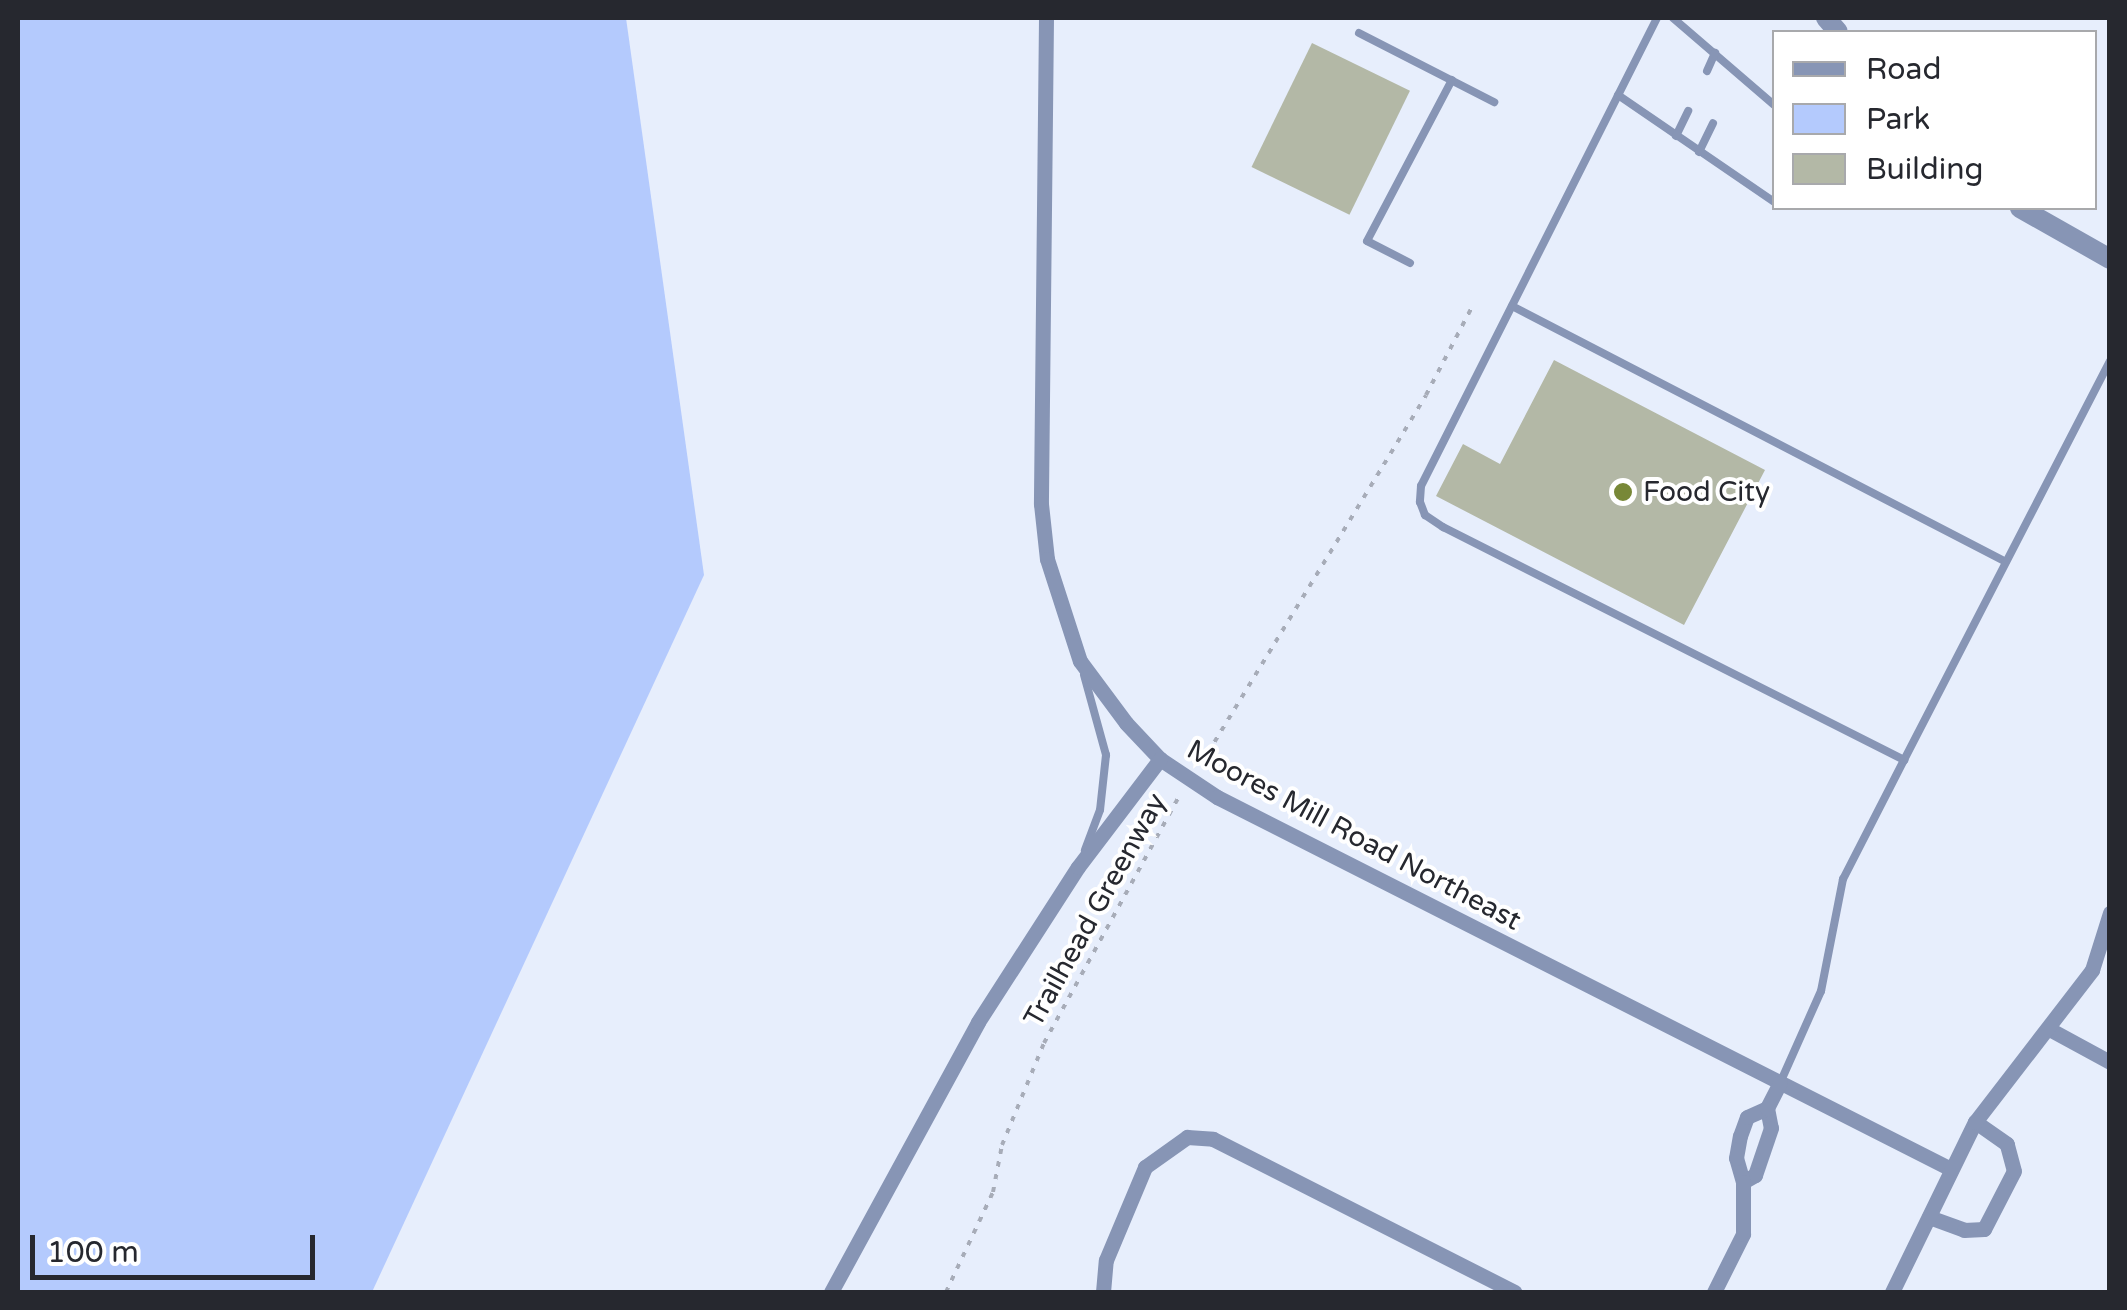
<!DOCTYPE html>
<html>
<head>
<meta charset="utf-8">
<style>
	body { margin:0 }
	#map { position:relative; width:2127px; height:1310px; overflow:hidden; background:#e7eefc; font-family:"Varela Round",sans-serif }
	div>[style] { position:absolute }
	.green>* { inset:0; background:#b4cafd }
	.building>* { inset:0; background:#b3b8a6; transform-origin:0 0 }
	.path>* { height:4px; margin-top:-2px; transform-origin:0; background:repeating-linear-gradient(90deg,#a7acb8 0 5px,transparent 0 13px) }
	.service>* { height:8px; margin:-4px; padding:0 4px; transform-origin:4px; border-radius:4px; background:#8795b5 }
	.minor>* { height:15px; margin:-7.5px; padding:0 7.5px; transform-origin:7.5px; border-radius:7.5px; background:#8795b5 }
	.tertiary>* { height:20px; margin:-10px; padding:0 10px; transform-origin:10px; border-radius:10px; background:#8795b5 }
	.dots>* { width:28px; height:28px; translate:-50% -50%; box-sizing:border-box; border:5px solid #fff; border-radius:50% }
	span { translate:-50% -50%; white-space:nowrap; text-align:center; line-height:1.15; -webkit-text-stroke:8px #fff; paint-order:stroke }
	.poi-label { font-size:28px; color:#26282f }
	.left { translate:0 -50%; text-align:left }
	.street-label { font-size:28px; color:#26282f }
	.frame { position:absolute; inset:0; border:20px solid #26282f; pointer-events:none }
	.legend { position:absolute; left:1772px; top:30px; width:325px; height:180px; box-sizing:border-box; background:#fff; border:2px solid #a8a9ac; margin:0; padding:12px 18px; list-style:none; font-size:30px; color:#26282f }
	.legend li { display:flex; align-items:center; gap:20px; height:50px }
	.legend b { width:50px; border:2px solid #a8a9ac }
	.scale { position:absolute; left:30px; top:1235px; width:285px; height:45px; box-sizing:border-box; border:5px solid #26282f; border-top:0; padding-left:12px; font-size:30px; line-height:35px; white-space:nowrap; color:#26282f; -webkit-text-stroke:8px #fff; paint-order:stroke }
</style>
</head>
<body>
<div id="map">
	<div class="green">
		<div style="clip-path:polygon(18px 18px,626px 18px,704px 575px,372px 1292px,18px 1292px)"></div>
	</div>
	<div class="building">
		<div style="left:1312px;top:43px;width:109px;height:138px;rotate:26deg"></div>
		<div style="clip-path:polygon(1554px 360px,1765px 470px,1684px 625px,1436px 496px,1463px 444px,1500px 464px)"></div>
	</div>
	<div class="path">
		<div style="left:1201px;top:764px;width:432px;rotate:-58.6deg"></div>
		<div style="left:1426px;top:395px;width:99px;rotate:-62.4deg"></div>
		<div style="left:946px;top:1292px;width:110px;rotate:-64.8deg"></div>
		<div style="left:993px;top:1192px;width:48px;rotate:-79.2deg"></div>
		<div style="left:1002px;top:1145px;width:110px;rotate:-67.6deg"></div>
		<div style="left:1044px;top:1043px;width:285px;rotate:-61.3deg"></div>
	</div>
	<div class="service">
		<div style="left:1657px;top:18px;width:524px;rotate:116.76deg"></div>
		<div style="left:1421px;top:486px;width:16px;rotate:94deg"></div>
		<div style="left:1420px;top:502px;width:14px;rotate:69deg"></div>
		<div style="left:1425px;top:515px;width:22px;rotate:34deg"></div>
		<div style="left:1443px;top:527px;width:517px;rotate:26.81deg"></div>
		<div style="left:1904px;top:760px;width:134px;rotate:117.1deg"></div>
		<div style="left:1843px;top:879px;width:114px;rotate:101.1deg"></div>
		<div style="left:1821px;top:991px;width:101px;rotate:114deg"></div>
		<div style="left:1673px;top:18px;width:133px;rotate:40.7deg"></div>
		<div style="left:1359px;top:33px;width:152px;rotate:27.1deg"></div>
		<div style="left:1707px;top:71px;width:20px;rotate:-66deg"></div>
		<div style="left:1618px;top:95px;width:189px;rotate:34.4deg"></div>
		<div style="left:1676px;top:136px;width:28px;rotate:-64deg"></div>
		<div style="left:1699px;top:152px;width:32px;rotate:-64deg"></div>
		<div style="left:1410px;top:263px;width:48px;rotate:-152.9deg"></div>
		<div style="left:1367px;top:241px;width:182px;rotate:-62.2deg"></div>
		<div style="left:1512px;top:306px;width:556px;rotate:27.39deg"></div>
		<div style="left:1084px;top:675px;width:83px;rotate:74.6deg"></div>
		<div style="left:1106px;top:755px;width:55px;rotate:96.2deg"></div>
		<div style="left:1100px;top:810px;width:43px;rotate:110.6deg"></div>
		<div style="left:1904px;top:760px;width:449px;rotate:-62.7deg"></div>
	</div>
	<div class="minor">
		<div style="left:1046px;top:18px;width:486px;rotate:90.6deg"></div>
		<div style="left:1041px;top:504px;width:55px;rotate:83.8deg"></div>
		<div style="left:1047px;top:559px;width:107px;rotate:72.1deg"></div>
		<div style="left:1080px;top:661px;width:77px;rotate:53.4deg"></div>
		<div style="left:1126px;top:723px;width:50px;rotate:46.6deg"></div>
		<div style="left:1160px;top:759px;width:69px;rotate:33.7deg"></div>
		<div style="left:1217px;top:797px;width:823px;rotate:26.88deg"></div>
		<div style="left:2051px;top:1030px;width:67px;rotate:28.5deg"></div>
		<div style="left:1767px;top:1108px;width:20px;rotate:79deg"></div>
		<div style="left:1771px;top:1128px;width:50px;rotate:108.8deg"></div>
		<div style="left:1755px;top:1175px;width:14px;rotate:150deg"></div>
		<div style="left:1743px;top:1182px;width:25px;rotate:-106deg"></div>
		<div style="left:1736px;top:1158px;width:22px;rotate:-80deg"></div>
		<div style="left:1740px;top:1136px;width:20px;rotate:-70deg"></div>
		<div style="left:1747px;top:1117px;width:22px;rotate:-24deg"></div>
		<div style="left:1767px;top:1108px;width:28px;rotate:-63deg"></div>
		<div style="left:1929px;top:1217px;width:37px;rotate:20deg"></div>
		<div style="left:1964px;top:1230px;width:20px;rotate:-3deg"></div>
		<div style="left:1984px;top:1229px;width:65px;rotate:-62.7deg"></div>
		<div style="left:2014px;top:1171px;width:28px;rotate:-105deg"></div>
		<div style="left:2007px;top:1144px;width:39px;rotate:-145deg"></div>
		<div style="left:831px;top:1292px;width:307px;rotate:-61.4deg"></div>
		<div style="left:978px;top:1022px;width:184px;rotate:-57.2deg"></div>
		<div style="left:1078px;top:867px;width:136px;rotate:-52.8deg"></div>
		<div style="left:1103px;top:1292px;width:32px;rotate:-85deg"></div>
		<div style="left:1106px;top:1260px;width:101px;rotate:-67.2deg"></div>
		<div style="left:1145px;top:1167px;width:52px;rotate:-35.5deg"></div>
		<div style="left:1187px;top:1137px;width:26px;rotate:4deg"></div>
		<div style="left:1213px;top:1139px;width:338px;rotate:26.9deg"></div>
		<div style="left:1714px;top:1292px;width:65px;rotate:-63.4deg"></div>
		<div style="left:1743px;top:1234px;width:52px;rotate:-90deg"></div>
		<div style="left:1892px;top:1292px;width:189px;rotate:-64deg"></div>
		<div style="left:1975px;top:1122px;width:192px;rotate:-52.4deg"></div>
		<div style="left:2092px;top:970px;width:60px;rotate:-72.5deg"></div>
	</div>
	<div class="tertiary">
		<div style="left:1826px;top:18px;width:18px;rotate:49deg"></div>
		<div style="left:2020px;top:208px;width:103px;rotate:29.5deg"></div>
	</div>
	<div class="dots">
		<div style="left:1623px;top:492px;background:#788837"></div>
	</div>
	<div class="poi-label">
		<span class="left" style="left:1643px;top:492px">Food City</span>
	</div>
	<div class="street-label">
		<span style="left:1354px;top:835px;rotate:28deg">Moores Mill Road Northeast</span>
		<span style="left:1095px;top:910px;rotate:-61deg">Trailhead Greenway</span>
	</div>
	<div class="frame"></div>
	<ul class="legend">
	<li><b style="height:12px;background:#8795b5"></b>Road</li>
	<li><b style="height:28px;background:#b4cafd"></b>Park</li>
	<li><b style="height:28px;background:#b3b8a6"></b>Building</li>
	</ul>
	<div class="scale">100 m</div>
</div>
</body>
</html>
